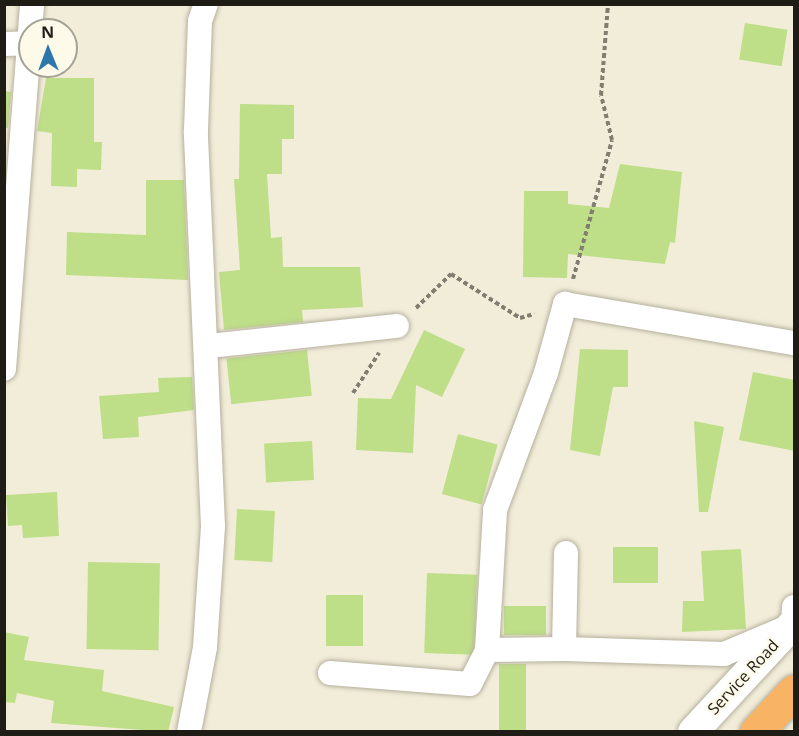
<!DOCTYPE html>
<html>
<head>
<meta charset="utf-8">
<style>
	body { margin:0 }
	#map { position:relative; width:799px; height:736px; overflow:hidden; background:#f2edd9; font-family:"Open Sans",sans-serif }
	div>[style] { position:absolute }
	.building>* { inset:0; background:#bede88; transform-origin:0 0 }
	.path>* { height:4px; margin-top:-2px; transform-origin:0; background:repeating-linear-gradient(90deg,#817d70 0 4.5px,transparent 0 7.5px) }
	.roads { filter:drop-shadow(0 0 2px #b5b09d) drop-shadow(0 0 2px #b5b09d) }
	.minor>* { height:24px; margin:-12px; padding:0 12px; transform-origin:12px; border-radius:12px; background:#fff }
	.tertiary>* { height:30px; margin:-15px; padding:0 15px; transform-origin:15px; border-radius:15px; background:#fff }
	.trunk>* { height:33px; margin:-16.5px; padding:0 16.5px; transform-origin:16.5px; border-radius:16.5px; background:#f8b464 }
	span { translate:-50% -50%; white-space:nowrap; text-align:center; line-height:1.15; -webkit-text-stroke:4.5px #fefaea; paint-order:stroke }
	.street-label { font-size:16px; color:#1e1c15 }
	.frame { position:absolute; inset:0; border:6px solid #1e1c15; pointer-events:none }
	.north { position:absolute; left:18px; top:18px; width:60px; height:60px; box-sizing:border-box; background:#fefaea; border:2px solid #a4a195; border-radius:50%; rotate:359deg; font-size:16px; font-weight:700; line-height:24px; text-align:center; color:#1e1c15 }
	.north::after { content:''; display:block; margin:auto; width:21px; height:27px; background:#2e77ab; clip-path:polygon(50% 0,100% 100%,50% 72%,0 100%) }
</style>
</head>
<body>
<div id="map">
	<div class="building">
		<div style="left:745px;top:23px;width:43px;height:37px;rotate:9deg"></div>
		<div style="clip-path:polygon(46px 78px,94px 78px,94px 142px,102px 142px,101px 170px,77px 169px,77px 187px,51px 186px,52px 133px,37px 131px)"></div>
		<div style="clip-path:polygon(4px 91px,11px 92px,8px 128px,4px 127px)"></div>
		<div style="clip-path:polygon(240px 104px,294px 105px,294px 139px,282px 139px,282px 174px,267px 174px,271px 238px,282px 237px,283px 267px,360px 267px,363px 307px,302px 310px,303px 322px,224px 330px,219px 272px,240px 270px,234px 179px,239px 179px)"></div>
		<div style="clip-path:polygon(620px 164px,682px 172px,675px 243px,670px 242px,665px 264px,568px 254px,567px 278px,523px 277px,524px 191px,568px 191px,568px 204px,609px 208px)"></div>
		<div style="clip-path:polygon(146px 180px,184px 180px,188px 280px,66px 275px,67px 232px,146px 235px)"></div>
		<div style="clip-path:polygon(424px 330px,465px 349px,442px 397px,416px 385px,413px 453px,356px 450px,358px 398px,391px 399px)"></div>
		<div style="clip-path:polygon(580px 349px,628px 350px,628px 387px,613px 387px,600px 456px,570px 450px)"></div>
		<div style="left:307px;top:350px;width:46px;height:81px;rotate:84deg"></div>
		<div style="clip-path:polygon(753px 372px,795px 380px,795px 451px,739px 440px)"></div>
		<div style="clip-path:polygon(192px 377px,194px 410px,138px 417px,139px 437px,103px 439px,99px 396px,159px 392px,158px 378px)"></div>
		<div style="clip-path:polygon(694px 421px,724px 427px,708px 512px,699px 512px)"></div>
		<div style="left:458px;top:434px;width:41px;height:62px;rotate:15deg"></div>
		<div style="left:312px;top:441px;width:39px;height:48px;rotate:87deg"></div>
		<div style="clip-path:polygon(57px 492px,59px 536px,23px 538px,22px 525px,8px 526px,6px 495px)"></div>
		<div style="left:237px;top:509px;width:38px;height:51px;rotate:3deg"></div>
		<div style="left:613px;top:547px;width:45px;height:36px"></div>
		<div style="clip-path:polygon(741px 549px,746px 629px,682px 632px,683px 601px,704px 601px,701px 551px)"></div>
		<div style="left:88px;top:562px;width:72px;height:87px;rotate:1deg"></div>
		<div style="left:427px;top:573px;width:50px;height:80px;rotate:2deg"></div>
		<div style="left:326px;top:595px;width:37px;height:51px"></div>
		<div style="left:546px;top:606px;width:29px;height:42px;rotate:90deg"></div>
		<div style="clip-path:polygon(4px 632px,29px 637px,24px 660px,104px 670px,102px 691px,174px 707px,168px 732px,51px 723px,54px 701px,17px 693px,15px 703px,4px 702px)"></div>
		<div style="left:499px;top:664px;width:27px;height:68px"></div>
	</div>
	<div class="path">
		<div style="left:573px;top:279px;width:144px;rotate:-74.3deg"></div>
		<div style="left:612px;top:140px;width:46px;rotate:-103.7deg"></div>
		<div style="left:601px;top:95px;width:91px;rotate:-85.6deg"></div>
		<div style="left:416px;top:308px;width:49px;rotate:-44.2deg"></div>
		<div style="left:451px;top:274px;width:82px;rotate:32.5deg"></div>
		<div style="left:520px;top:318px;width:15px;rotate:-16deg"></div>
		<div style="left:353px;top:393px;width:48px;rotate:-57deg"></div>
	</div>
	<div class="roads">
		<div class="minor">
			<div style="left:4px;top:44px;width:24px;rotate:-2deg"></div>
			<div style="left:209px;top:346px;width:189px;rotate:-6.1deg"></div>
			<div style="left:4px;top:369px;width:366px;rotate:-85.6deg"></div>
			<div style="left:566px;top:553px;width:96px;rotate:91.2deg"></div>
			<div style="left:564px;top:649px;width:160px;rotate:1.8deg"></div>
			<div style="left:724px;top:654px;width:75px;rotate:-22.8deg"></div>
			<div style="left:793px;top:625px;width:18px;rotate:-87deg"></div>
			<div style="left:487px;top:650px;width:77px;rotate:-0.7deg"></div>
			<div style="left:330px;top:673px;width:140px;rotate:4.5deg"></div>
			<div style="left:470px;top:684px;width:38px;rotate:-63deg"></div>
			<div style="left:487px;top:650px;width:140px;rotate:-86.7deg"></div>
			<div style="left:495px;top:510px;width:146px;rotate:-69.6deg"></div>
			<div style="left:546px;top:373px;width:72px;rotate:-74.6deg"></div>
			<div style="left:565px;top:304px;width:232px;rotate:9.7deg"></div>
			<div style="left:189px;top:732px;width:86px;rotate:-79.3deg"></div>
			<div style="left:205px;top:647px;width:121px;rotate:-86.2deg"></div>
			<div style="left:213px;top:526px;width:396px;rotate:-92.5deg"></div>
			<div style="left:196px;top:130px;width:109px;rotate:-87.9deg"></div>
			<div style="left:200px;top:21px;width:18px;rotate:-71deg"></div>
		</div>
		<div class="tertiary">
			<div style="left:693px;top:732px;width:149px;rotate:-47.2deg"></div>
		</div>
		<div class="trunk">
			<div style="left:756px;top:732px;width:56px;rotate:-47.2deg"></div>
		</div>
	</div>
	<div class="street-label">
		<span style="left:743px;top:677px;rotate:-47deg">Service Road</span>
	</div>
	<div class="frame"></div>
	<div class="north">N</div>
</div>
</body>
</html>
